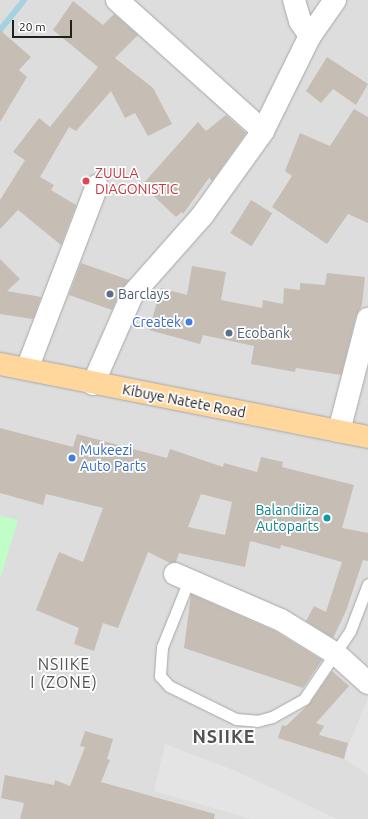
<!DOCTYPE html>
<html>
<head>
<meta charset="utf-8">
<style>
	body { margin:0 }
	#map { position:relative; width:368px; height:819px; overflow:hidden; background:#f1eee6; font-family:Ubuntu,sans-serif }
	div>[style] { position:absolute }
	.residential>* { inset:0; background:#dedddd; transform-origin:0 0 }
	.park>* { inset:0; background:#c1fdc7 }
	.parking>* { inset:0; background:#e4e4e4 }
	.stream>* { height:6px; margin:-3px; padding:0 3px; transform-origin:3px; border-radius:3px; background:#a4d2e1 }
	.building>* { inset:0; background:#c6bdb5; transform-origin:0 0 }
	.roads { filter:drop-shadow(0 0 1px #a7a7a7) drop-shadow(0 0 1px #a7a7a7) }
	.lane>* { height:11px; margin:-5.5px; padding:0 5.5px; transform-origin:5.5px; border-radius:5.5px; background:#fff }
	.street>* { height:22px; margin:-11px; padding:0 11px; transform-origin:11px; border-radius:11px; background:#fff }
	.primary>* { height:22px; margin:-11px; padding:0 11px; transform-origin:11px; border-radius:11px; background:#ffd79d }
	.dots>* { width:11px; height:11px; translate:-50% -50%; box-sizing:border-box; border:2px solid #fff; border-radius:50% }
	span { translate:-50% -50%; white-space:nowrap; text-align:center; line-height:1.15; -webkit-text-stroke:3.5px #fff; paint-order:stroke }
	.health-label { font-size:14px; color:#be3a42 }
	.left { translate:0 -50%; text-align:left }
	.service-label { font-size:14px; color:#4e5e75 }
	.shop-label { font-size:14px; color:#366cbe }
	.right { translate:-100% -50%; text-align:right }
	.street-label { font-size:14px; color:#202020 }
	.culture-label { font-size:14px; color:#0d838f }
	.quarter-label { font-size:16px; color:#535353; letter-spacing:1px }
	.district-label { font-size:18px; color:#535353; font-weight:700; letter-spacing:1px }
	.scale { position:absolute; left:12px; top:20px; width:60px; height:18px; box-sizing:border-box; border:2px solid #202020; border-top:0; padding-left:5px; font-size:12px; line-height:14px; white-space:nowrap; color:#202020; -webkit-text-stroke:3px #fff; paint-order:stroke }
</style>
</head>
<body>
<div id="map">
	<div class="residential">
		<div style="left:0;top:0;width:368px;height:819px"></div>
	</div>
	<div class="park">
		<div style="clip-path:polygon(0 516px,18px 520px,0 579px)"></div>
	</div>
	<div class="parking">
		<div style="clip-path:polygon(368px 698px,368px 775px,343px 758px)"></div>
		<div style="clip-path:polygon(165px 744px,236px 771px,337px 819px,251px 819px,154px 791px)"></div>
	</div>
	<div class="stream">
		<div style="left:0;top:30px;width:38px;rotate:-51deg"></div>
	</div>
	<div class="building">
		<div style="clip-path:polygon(73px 1px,103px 25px,114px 14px,138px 35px,115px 58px,153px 88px,172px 124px,148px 136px,135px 113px,125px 118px,111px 91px,76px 131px,69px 127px,40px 177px,54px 185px,51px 190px,76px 205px,61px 245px,18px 210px,0 229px,0 200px,25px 160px,13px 152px,39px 118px,50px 127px,98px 67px,53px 30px)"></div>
		<div style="clip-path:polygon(0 30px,31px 57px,19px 70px,27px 77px,0 122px)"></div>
		<div style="clip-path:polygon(327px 57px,368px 84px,356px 105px,333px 89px,321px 103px,306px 91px)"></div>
		<div style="clip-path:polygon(354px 109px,368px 117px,368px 223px,348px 214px,327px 244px,272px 207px,292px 176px,285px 171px,300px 133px,330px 146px)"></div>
		<div style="clip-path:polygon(226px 115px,246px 133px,212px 181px,209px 178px,183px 214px,182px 212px,176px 217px,142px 185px,198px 122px,206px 131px)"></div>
		<div style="left:251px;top:200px;width:25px;height:39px;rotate:32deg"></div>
		<div style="clip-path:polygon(0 259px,20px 279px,7px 291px,41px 297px,33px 319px,0 314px)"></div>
		<div style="clip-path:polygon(81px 263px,129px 280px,121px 290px,112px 310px,69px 295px)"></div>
		<div style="clip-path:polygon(192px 266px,226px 272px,221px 300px,262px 308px,263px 300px,283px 304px,284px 288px,300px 290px,300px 283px,325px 285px,327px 273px,365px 277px,362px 305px,356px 316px,341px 375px,296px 368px,295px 372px,251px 364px,254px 346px,203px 335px,200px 344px,149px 330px,161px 288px,187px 295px)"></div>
		<div style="clip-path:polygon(evenodd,0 428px,73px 447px,77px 434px,167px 458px,170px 449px,223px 467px,224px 463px,257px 472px,261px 457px,283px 462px,282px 467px,354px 485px,342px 528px,368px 533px,368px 561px,363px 560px,346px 611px,333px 638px,306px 621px,314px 606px,326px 612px,342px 562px,281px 545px,280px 549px,250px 541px,245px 567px,179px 553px,176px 562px,170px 563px,148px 552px,118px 628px,103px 623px,94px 651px,74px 644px,79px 628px,36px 610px,59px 552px,83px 562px,103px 508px,46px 494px,43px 505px,0 493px,0 428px,201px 494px,232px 502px,225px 535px,188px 527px,201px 494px)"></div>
		<div style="clip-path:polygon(191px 594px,275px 631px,322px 660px,303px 688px,184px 648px)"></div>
		<div style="clip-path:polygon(332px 671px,349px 686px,316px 723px,324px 726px,319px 735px,348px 743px,344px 759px,278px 738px,282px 725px,286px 726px,310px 703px)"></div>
		<div style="clip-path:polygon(85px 731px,113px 739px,107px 759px,110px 760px,101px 782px,215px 814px,214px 819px,20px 819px,24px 803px,1px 798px,5px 775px,54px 785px,55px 780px,70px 786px,85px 747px,80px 746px)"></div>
	</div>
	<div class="roads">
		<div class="lane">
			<div style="left:189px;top:580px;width:72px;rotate:111.9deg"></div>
			<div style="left:162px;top:647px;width:29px;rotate:94deg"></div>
			<div style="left:160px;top:676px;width:13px;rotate:48deg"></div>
			<div style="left:169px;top:686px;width:75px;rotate:26.2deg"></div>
			<div style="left:236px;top:719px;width:21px;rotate:5deg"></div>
			<div style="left:257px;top:721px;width:16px;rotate:-15deg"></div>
			<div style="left:272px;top:717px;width:37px;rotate:-29deg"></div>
			<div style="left:304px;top:699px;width:82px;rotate:-55.9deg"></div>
			<div style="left:350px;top:631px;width:50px;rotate:-69deg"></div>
		</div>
		<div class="street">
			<div style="left:117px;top:0;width:196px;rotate:41.9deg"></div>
			<div style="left:294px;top:0;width:22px;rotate:74deg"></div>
			<div style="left:300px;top:21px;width:18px;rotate:56deg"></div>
			<div style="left:27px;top:369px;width:196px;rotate:-69.1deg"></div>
			<div style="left:93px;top:384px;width:97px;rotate:-66.3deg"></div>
			<div style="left:132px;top:295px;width:106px;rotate:-48.5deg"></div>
			<div style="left:202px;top:216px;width:105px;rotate:-54.3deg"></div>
			<div style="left:263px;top:131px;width:106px;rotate:-63.7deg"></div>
			<div style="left:310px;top:36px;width:44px;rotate:-55.2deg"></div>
			<div style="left:339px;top:431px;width:116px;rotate:-75.5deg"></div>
			<div style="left:175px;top:574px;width:116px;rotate:23.5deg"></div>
			<div style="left:281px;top:620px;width:65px;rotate:31.7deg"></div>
			<div style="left:336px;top:654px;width:43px;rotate:42.2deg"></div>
		</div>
		<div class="primary">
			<div style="left:0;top:364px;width:375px;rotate:11.2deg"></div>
		</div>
	</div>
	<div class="dots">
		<div style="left:86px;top:181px;background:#e0444e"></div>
		<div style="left:110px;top:294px;background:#5c6f8a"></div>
		<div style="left:189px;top:322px;background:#3f7fe0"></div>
		<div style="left:229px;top:333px;background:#5c6f8a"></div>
		<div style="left:72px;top:458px;background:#3f7fe0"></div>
		<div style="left:327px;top:518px;background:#0f9aa8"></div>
	</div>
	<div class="health-label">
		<span class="left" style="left:95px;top:181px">ZUULA<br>DIAGONISTIC</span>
	</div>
	<div class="service-label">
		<span class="left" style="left:118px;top:294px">Barclays</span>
		<span class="left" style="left:237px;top:333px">Ecobank</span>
	</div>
	<div class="shop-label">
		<span class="right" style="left:181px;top:322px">Createk</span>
		<span class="left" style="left:80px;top:458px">Mukeezi<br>Auto Parts</span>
	</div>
	<div class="street-label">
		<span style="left:184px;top:401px;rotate:11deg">Kibuye Natete Road</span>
	</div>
	<div class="culture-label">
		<span class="right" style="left:319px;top:518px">Balandiiza<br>Autoparts</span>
	</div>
	<div class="quarter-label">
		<span style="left:64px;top:673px">NSIIKE<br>I (ZONE)</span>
	</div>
	<div class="district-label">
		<span style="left:224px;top:736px">NSIIKE</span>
	</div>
	<div class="scale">20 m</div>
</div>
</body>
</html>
